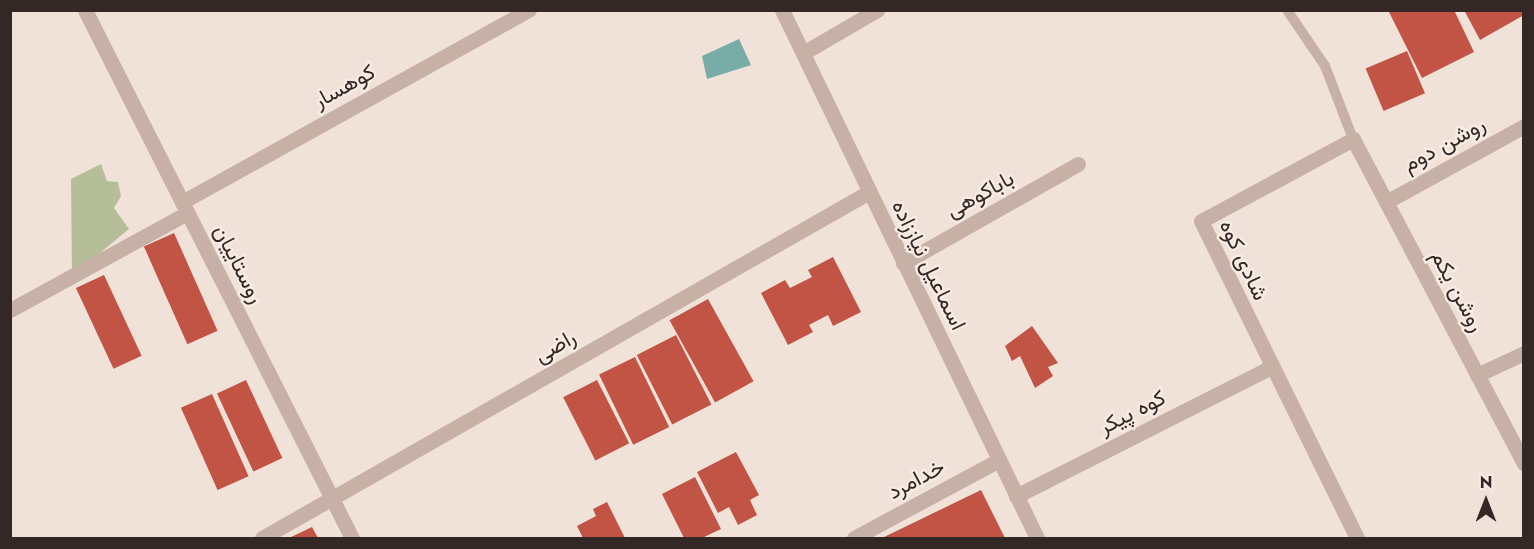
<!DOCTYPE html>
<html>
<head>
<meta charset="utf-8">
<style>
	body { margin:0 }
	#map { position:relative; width:1534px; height:549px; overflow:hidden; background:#f0e2d8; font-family:Jost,Vazirmatn,sans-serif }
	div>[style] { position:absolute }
	.green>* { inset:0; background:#b6be99 }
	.water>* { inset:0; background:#79aba7 }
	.building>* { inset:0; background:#c15445; transform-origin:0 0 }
	.service>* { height:10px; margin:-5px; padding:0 5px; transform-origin:5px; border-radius:5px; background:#c7b0a5 }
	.minor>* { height:15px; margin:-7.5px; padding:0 7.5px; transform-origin:7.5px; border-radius:7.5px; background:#c7b0a5 }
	span { translate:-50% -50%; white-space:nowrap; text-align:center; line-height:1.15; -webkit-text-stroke:4.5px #f8ece4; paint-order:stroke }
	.street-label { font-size:22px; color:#332826 }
	.frame { position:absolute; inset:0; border:12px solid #332826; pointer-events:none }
	.north { position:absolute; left:1456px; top:471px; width:60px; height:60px; -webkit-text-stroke:4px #f8ece4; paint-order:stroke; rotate:0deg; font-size:16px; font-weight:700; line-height:24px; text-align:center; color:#332826 }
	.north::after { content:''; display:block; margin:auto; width:21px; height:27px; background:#332826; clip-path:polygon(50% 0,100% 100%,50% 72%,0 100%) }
</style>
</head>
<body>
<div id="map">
	<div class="green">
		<div style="clip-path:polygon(101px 164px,107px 181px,118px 182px,121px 196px,114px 208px,129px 229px,72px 276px,71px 179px)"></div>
	</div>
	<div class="water">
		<div style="clip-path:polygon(739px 39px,751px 65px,707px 79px,702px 56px)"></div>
	</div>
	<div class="building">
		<div style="clip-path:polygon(1393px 10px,1454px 10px,1474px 52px,1422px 78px,1389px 12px)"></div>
		<div style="clip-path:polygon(1464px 10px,1524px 10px,1524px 15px,1480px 40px)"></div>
		<div style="left:1407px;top:51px;width:46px;height:45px;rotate:67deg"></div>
		<div style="left:174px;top:233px;width:107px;height:33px;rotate:66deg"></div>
		<div style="clip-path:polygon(833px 257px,861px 312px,833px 326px,828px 315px,809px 325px,813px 332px,788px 345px,761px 293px,785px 280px,790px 288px,812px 277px,808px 270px)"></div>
		<div style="left:104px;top:275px;width:89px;height:31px;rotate:65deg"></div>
		<div style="left:708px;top:299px;width:94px;height:44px;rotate:61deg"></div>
		<div style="clip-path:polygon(1032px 326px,1058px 363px,1048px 367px,1053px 376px,1035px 388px,1020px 356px,1012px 361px,1005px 346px)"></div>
		<div style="left:676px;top:335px;width:78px;height:44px;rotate:63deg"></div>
		<div style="left:635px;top:357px;width:78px;height:40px;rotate:64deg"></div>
		<div style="left:246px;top:380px;width:86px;height:32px;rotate:65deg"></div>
		<div style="left:597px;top:380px;width:71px;height:38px;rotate:63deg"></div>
		<div style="left:212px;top:394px;width:90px;height:34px;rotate:66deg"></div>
		<div style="clip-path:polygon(736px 452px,759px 495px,750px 500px,757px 515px,738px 525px,729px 507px,718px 513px,697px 472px)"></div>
		<div style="clip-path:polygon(695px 477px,721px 529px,702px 538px,684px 538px,662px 494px)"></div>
		<div style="clip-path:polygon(981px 490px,1005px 538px,882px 538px)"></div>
		<div style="clip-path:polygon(607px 502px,625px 538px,583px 538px,577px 526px,596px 516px,593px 509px)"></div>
		<div style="clip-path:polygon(312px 527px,318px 538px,289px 538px)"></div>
	</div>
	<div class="service">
		<div style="left:1287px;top:10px;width:68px;rotate:55.8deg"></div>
		<div style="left:1325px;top:66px;width:78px;rotate:69deg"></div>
	</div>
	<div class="minor">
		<div style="left:85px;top:10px;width:592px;rotate:63.18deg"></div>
		<div style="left:782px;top:10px;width:586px;rotate:64.22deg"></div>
		<div style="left:803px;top:53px;width:86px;rotate:-30.2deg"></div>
		<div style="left:182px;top:202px;width:397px;rotate:-29deg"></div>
		<div style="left:1386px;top:202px;width:158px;rotate:-28.8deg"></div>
		<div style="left:903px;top:263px;width:201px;rotate:-29.5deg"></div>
		<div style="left:10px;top:310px;width:202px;rotate:-28.7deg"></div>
		<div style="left:1477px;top:375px;width:52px;rotate:-25.1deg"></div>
		<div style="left:1016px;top:496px;width:284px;rotate:-26.8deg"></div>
		<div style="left:262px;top:538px;width:699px;rotate:-29.68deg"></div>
		<div style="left:854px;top:538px;width:165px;rotate:-28.3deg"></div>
		<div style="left:1357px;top:538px;width:353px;rotate:-116.2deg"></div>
		<div style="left:1201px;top:221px;width:173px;rotate:-28.3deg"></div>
		<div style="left:1353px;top:139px;width:367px;rotate:62.2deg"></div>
	</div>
	<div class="street-label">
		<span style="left:344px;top:86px;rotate:-29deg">کوهسار</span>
		<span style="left:1444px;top:144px;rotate:-29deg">روشن دوم</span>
		<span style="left:980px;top:194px;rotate:-29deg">باباکوهی</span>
		<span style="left:1244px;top:260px;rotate:65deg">شادی کوه</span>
		<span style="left:239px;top:264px;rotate:63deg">روستاییان</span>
		<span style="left:929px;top:265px;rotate:64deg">اسماعیل نیاززاده</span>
		<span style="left:1458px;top:291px;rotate:62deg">روشن یکم</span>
		<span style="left:555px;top:346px;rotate:-30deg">راضی</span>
		<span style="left:1132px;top:412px;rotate:-27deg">کوه پیکر</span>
		<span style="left:916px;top:479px;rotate:-28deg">خدامرد</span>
	</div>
	<div class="frame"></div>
	<div class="north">N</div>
</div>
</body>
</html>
